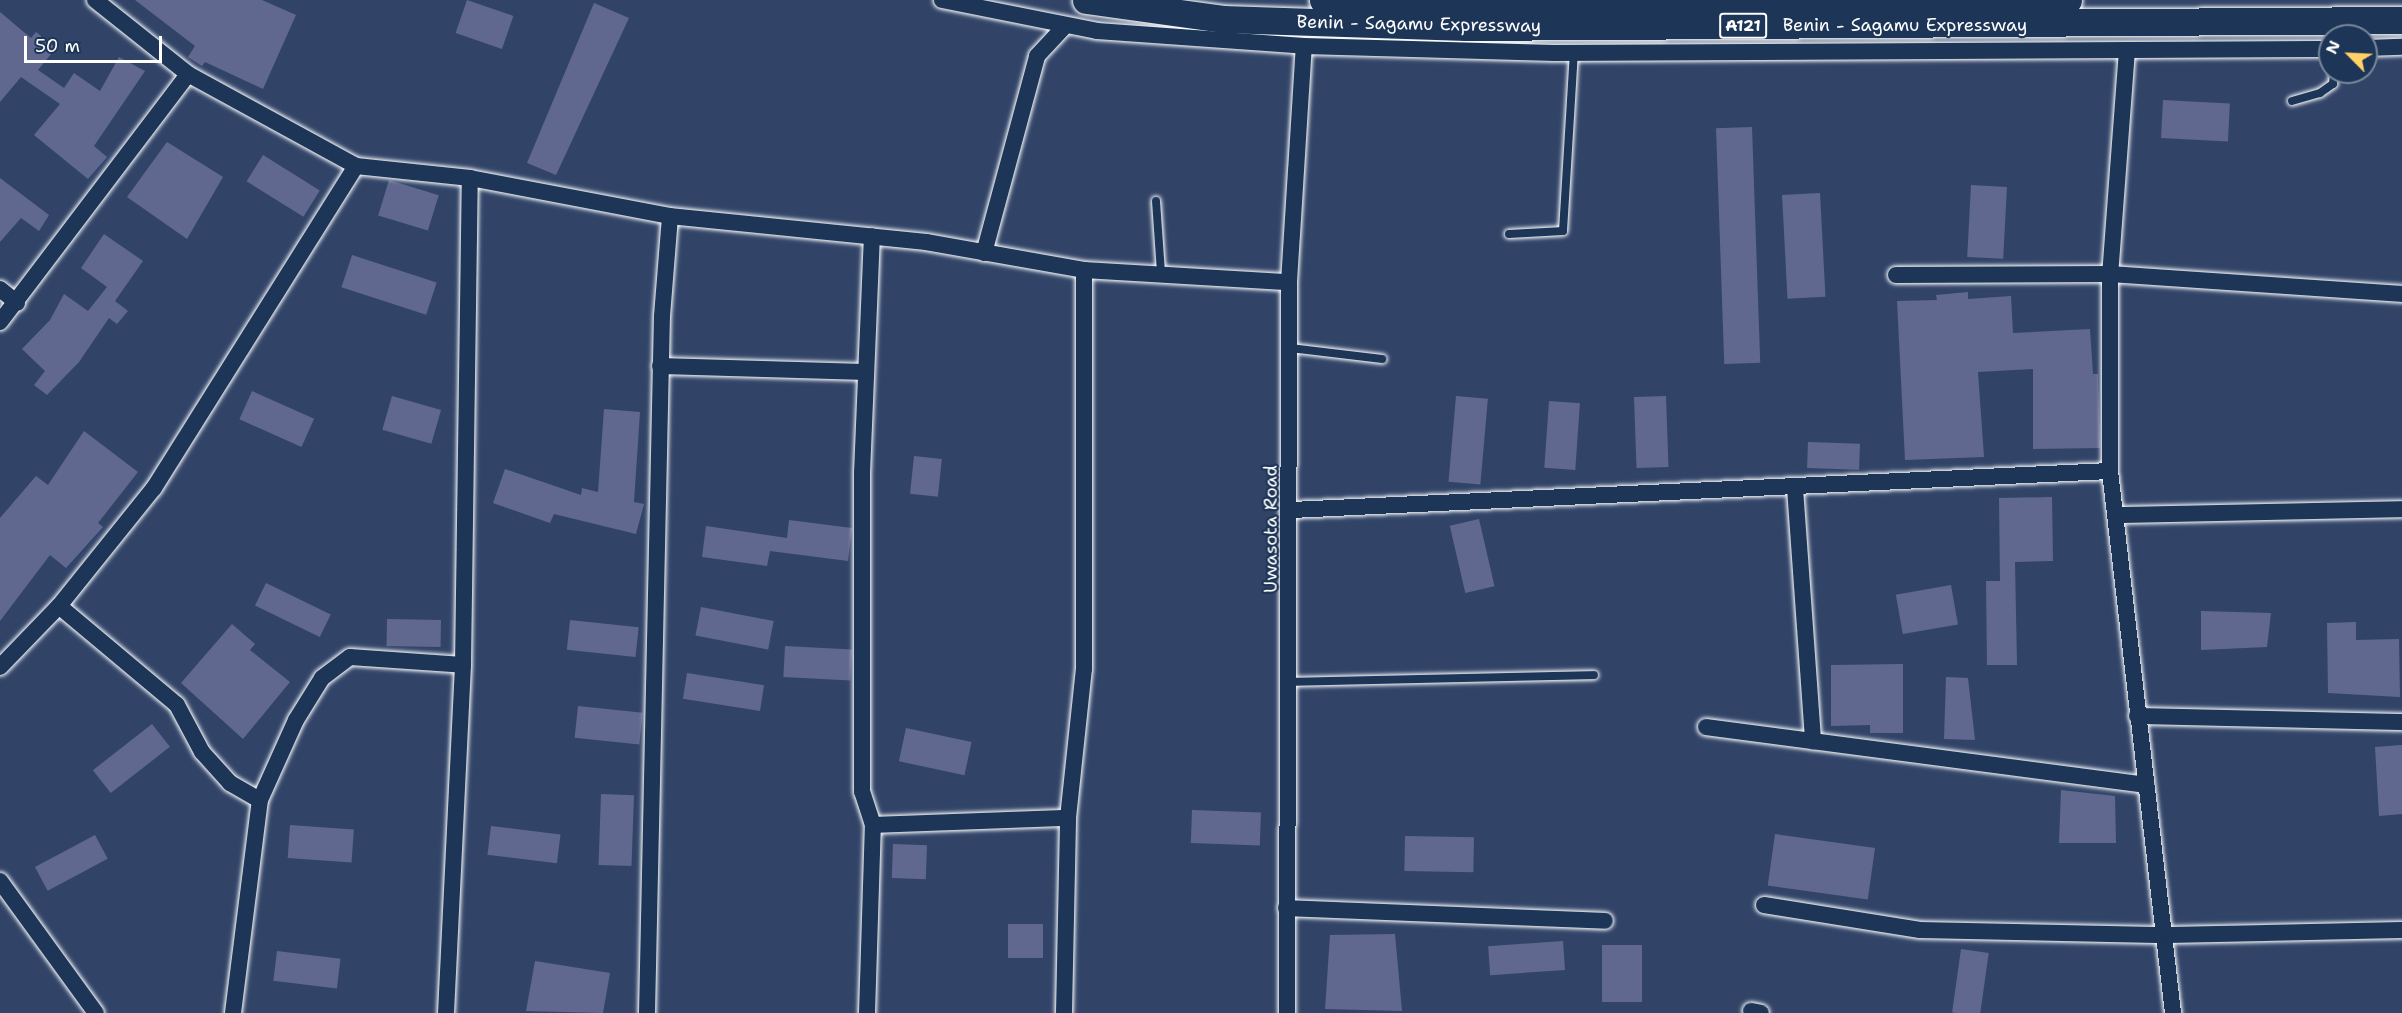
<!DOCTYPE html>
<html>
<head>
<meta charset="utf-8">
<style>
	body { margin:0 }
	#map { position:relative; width:2402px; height:1013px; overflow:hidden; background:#314468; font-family:"Shantell Sans",sans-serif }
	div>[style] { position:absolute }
	.building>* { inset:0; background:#61688f; transform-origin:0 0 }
	.roads { filter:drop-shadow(0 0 2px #fff) drop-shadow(0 0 2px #fff) }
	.service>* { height:8px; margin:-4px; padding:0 4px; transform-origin:4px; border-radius:4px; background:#1d3557 }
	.minor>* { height:16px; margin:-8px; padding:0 8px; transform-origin:8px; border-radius:8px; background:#1d3557 }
	.trunk>* { height:27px; margin:-13.5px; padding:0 13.5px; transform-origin:13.5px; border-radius:13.5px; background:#1d3557 }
	span { translate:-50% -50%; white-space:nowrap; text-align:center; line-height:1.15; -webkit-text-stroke:4.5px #1d3557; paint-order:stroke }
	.shield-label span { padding:2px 4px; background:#1d3557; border:2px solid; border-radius:4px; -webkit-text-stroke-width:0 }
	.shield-label { font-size:16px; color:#fff; font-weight:700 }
	.street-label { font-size:18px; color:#fff }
	.north { position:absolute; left:2318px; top:24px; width:60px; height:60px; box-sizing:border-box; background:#1d3557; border:2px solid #77869a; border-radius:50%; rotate:294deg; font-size:16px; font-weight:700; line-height:24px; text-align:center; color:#fff }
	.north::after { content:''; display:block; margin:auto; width:21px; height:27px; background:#ffd166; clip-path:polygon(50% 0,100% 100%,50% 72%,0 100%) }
	.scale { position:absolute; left:24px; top:36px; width:138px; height:27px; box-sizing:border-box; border:3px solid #fff; border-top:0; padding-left:8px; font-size:18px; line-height:21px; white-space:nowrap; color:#fff; -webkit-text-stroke:4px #1d3557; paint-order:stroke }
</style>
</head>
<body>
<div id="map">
	<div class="building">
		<div style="clip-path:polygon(135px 0,262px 0,296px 15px,263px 89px,205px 62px,202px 66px,188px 57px,195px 46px)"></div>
		<div style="left:467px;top:0;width:49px;height:35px;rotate:19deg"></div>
		<div style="clip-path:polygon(594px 3px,629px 18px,556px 175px,527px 163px)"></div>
		<div style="clip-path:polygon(0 12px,31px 38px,36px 32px,56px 48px,38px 70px,64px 88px,74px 73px,100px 91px,119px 57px,145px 71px,94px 146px,107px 157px,88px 179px,34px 135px,60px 104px,21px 77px,0 102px)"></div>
		<div style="left:2163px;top:100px;width:67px;height:38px;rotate:3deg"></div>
		<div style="left:1752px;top:127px;width:236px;height:36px;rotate:88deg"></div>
		<div style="clip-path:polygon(167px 142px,223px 177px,187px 239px,127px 197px)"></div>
		<div style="left:263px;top:155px;width:67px;height:31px;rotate:32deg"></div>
		<div style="clip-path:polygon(0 178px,49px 215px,39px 231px,21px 218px,0 242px)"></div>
		<div style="left:389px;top:180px;width:52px;height:37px;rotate:17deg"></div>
		<div style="left:1971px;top:185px;width:36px;height:72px;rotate:3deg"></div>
		<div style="left:1820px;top:193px;width:104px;height:38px;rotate:87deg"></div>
		<div style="clip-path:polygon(104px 234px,143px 261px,115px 301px,128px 311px,117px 324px,109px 318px,79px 362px,47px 395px,34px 385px,45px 371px,22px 349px,50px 320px,64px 294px,88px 311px,107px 287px,81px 268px)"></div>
		<div style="left:352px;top:255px;width:89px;height:34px;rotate:18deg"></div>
		<div style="clip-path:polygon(1968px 292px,1968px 299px,2011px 296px,2013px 333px,2090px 329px,2093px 374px,2098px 374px,2100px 448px,2033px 449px,2033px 369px,1978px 372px,1984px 457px,1905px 460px,1897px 301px,1937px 300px,1936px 295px)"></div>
		<div style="left:252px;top:391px;width:68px;height:31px;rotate:24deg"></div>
		<div style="left:392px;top:396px;width:51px;height:35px;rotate:16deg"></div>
		<div style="left:1456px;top:396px;width:32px;height:86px;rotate:5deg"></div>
		<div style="left:1666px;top:396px;width:71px;height:32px;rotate:88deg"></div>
		<div style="left:1549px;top:401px;width:31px;height:67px;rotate:4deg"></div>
		<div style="clip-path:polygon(604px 409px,640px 412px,634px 502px,644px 504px,636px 534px,554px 514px,550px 523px,493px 503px,505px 469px,581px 495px,582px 488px,598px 492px)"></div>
		<div style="clip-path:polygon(84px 431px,138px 472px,98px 523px,103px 527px,66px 568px,50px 555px,0 621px,0 518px,36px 476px,48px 485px)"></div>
		<div style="left:1808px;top:442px;width:52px;height:26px;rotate:2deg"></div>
		<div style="left:914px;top:456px;width:28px;height:38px;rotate:6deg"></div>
		<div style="clip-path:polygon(2052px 497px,2053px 561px,2015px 562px,2017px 665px,1987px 665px,1986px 581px,2000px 581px,1999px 498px)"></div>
		<div style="left:1479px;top:519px;width:69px;height:30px;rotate:77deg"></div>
		<div style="clip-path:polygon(789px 520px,852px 528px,848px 561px,770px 551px,767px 566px,702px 557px,706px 526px,787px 538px)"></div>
		<div style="left:266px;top:583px;width:72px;height:25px;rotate:26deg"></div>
		<div style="left:1951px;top:585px;width:40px;height:56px;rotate:80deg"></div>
		<div style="left:701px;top:607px;width:74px;height:29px;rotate:11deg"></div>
		<div style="clip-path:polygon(2201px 611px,2271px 613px,2267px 647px,2201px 650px)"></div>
		<div style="left:387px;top:619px;width:54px;height:27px;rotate:1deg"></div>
		<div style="left:570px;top:620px;width:69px;height:30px;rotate:6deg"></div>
		<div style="clip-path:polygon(2356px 622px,2356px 640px,2399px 639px,2400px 697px,2328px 693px,2327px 623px)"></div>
		<div style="clip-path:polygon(232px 624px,255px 644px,250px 650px,290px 682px,243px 739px,181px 683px)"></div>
		<div style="left:785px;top:646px;width:67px;height:31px;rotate:3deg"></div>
		<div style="clip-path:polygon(1903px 664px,1903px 733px,1870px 733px,1870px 725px,1831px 726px,1831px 665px)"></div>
		<div style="left:687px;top:673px;width:78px;height:26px;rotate:9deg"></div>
		<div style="clip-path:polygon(1946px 677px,1968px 678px,1975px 740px,1944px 739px)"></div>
		<div style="left:578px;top:706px;width:65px;height:32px;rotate:6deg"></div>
		<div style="left:152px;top:724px;width:29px;height:75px;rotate:52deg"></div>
		<div style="left:906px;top:728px;width:67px;height:34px;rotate:12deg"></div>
		<div style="clip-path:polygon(2402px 745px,2402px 814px,2379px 816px,2375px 747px)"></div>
		<div style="clip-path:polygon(2061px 790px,2115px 796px,2116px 843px,2059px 843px)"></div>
		<div style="left:601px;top:794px;width:33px;height:71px;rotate:2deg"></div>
		<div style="left:1192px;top:810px;width:69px;height:33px;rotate:2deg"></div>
		<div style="left:290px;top:825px;width:64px;height:33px;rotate:4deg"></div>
		<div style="left:491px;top:826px;width:70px;height:29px;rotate:7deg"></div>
		<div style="left:1775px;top:834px;width:101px;height:52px;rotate:8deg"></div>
		<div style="left:95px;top:835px;width:27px;height:68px;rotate:62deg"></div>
		<div style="left:1405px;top:836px;width:69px;height:35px;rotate:1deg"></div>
		<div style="left:893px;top:844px;width:34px;height:34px;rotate:2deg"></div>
		<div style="left:1008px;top:924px;width:35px;height:34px"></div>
		<div style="clip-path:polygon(1395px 934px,1402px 1011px,1325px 1009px,1330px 935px)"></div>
		<div style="left:1563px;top:941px;width:29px;height:75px;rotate:86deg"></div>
		<div style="left:1602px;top:945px;width:40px;height:57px"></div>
		<div style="left:1961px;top:949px;width:28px;height:64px;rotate:8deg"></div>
		<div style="left:277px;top:951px;width:64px;height:30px;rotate:7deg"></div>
		<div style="clip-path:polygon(535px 961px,610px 973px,603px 1013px,526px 1011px)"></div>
	</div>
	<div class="roads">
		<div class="service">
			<div style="left:2292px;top:101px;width:29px;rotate:-16deg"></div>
			<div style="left:2320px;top:93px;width:16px;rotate:-35deg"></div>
			<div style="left:2333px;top:84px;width:12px;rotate:-85deg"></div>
			<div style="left:1156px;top:201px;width:71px;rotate:86deg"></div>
			<div style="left:1509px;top:234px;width:54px;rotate:-3.2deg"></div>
			<div style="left:1563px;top:231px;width:178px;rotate:-86.5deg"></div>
			<div style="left:1290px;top:348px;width:93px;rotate:6.8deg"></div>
			<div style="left:1289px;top:682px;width:305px;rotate:-1.3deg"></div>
		</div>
		<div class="minor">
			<div style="left:95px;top:0;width:119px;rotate:38.5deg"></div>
			<div style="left:188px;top:74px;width:192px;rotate:28.7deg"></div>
			<div style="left:356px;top:166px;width:115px;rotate:6deg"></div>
			<div style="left:470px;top:178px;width:204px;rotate:10.8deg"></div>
			<div style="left:670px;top:216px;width:257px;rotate:5.8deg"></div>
			<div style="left:926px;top:242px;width:160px;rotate:10deg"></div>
			<div style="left:1084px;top:270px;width:205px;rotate:3.4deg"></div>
			<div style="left:942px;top:0;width:158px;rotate:11.3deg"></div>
			<div style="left:1097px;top:31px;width:208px;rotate:4.1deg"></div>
			<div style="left:1304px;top:46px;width:250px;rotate:1.6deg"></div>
			<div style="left:1554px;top:53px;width:776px;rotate:-0.3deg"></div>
			<div style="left:2366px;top:48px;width:36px;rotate:-2deg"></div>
			<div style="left:2127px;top:50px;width:225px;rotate:94.3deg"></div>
			<div style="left:2110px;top:274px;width:197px;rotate:90deg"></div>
			<div style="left:2110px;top:471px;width:546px;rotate:83.37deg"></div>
			<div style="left:984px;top:253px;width:204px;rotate:-74.9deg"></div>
			<div style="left:1037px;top:56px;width:42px;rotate:-46.9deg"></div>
			<div style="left:1896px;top:275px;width:214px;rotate:-0.3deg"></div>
			<div style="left:2110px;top:274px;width:293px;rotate:3.9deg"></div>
			<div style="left:0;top:289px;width:22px;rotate:39deg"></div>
			<div style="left:0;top:322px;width:311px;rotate:-52.8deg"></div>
			<div style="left:660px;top:366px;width:206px;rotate:1.7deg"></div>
			<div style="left:1795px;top:488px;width:254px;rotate:85.9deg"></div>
			<div style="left:1292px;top:510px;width:819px;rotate:-2.73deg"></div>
			<div style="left:2119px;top:515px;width:283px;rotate:-1.2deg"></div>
			<div style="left:59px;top:606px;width:154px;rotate:40deg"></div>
			<div style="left:177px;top:705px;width:53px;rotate:62deg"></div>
			<div style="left:202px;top:752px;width:42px;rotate:47.9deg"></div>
			<div style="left:230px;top:783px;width:34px;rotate:30deg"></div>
			<div style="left:0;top:667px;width:85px;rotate:-46deg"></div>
			<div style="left:59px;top:606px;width:151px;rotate:-51.2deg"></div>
			<div style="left:154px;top:488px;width:380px;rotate:-57.9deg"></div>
			<div style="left:2137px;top:716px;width:265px;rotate:1.3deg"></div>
			<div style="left:1706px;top:727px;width:444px;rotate:7.5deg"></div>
			<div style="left:873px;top:825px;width:195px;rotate:-2.1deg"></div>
			<div style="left:0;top:881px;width:163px;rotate:54deg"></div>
			<div style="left:1764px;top:905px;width:158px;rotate:9.1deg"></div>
			<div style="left:1920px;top:930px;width:248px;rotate:1.2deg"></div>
			<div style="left:2168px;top:935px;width:234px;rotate:-1.2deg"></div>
			<div style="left:1286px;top:908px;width:319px;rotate:2.3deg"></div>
			<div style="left:1751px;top:1011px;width:10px;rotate:11deg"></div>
			<div style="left:233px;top:1013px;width:215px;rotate:-82.8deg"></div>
			<div style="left:260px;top:800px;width:88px;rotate:-65.8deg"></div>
			<div style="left:296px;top:720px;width:49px;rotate:-58.2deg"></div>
			<div style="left:322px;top:678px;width:35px;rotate:-37deg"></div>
			<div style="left:350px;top:657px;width:113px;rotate:4deg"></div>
			<div style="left:446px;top:1013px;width:348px;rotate:-87.2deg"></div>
			<div style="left:463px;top:665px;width:487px;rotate:-89.2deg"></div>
			<div style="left:647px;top:1013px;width:697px;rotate:-88.77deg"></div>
			<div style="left:662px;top:316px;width:100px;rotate:-85.4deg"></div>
			<div style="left:867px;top:1013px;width:188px;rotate:-88.2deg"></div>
			<div style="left:873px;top:825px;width:35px;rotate:-108deg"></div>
			<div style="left:862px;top:792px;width:319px;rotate:-90deg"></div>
			<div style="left:862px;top:473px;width:237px;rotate:-87.6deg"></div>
			<div style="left:1064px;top:1013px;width:195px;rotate:-88.8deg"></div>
			<div style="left:1068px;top:818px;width:150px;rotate:-83.9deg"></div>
			<div style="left:1084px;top:669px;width:399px;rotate:-90deg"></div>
			<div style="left:1287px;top:1013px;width:731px;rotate:-89.84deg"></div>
			<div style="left:1289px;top:282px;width:236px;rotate:-86.4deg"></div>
		</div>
		<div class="trunk">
			<div style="left:1086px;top:0;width:138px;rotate:7.9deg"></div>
			<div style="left:1223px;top:19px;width:243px;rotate:1.9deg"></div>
			<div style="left:1466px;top:27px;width:936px;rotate:-0.43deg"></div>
			<div style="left:1323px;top:0;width:258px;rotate:1.3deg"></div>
			<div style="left:1581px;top:6px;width:487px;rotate:-0.7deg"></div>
		</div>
	</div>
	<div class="shield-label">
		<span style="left:1743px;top:26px">A121</span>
	</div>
	<div class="street-label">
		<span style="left:1419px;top:24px;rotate:1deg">Benin - Sagamu Expressway</span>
		<span style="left:1905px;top:25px">Benin - Sagamu Expressway</span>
		<span style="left:1271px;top:529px;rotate:-90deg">Uwasota Road</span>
	</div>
	<div class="north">N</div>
	<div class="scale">50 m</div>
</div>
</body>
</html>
